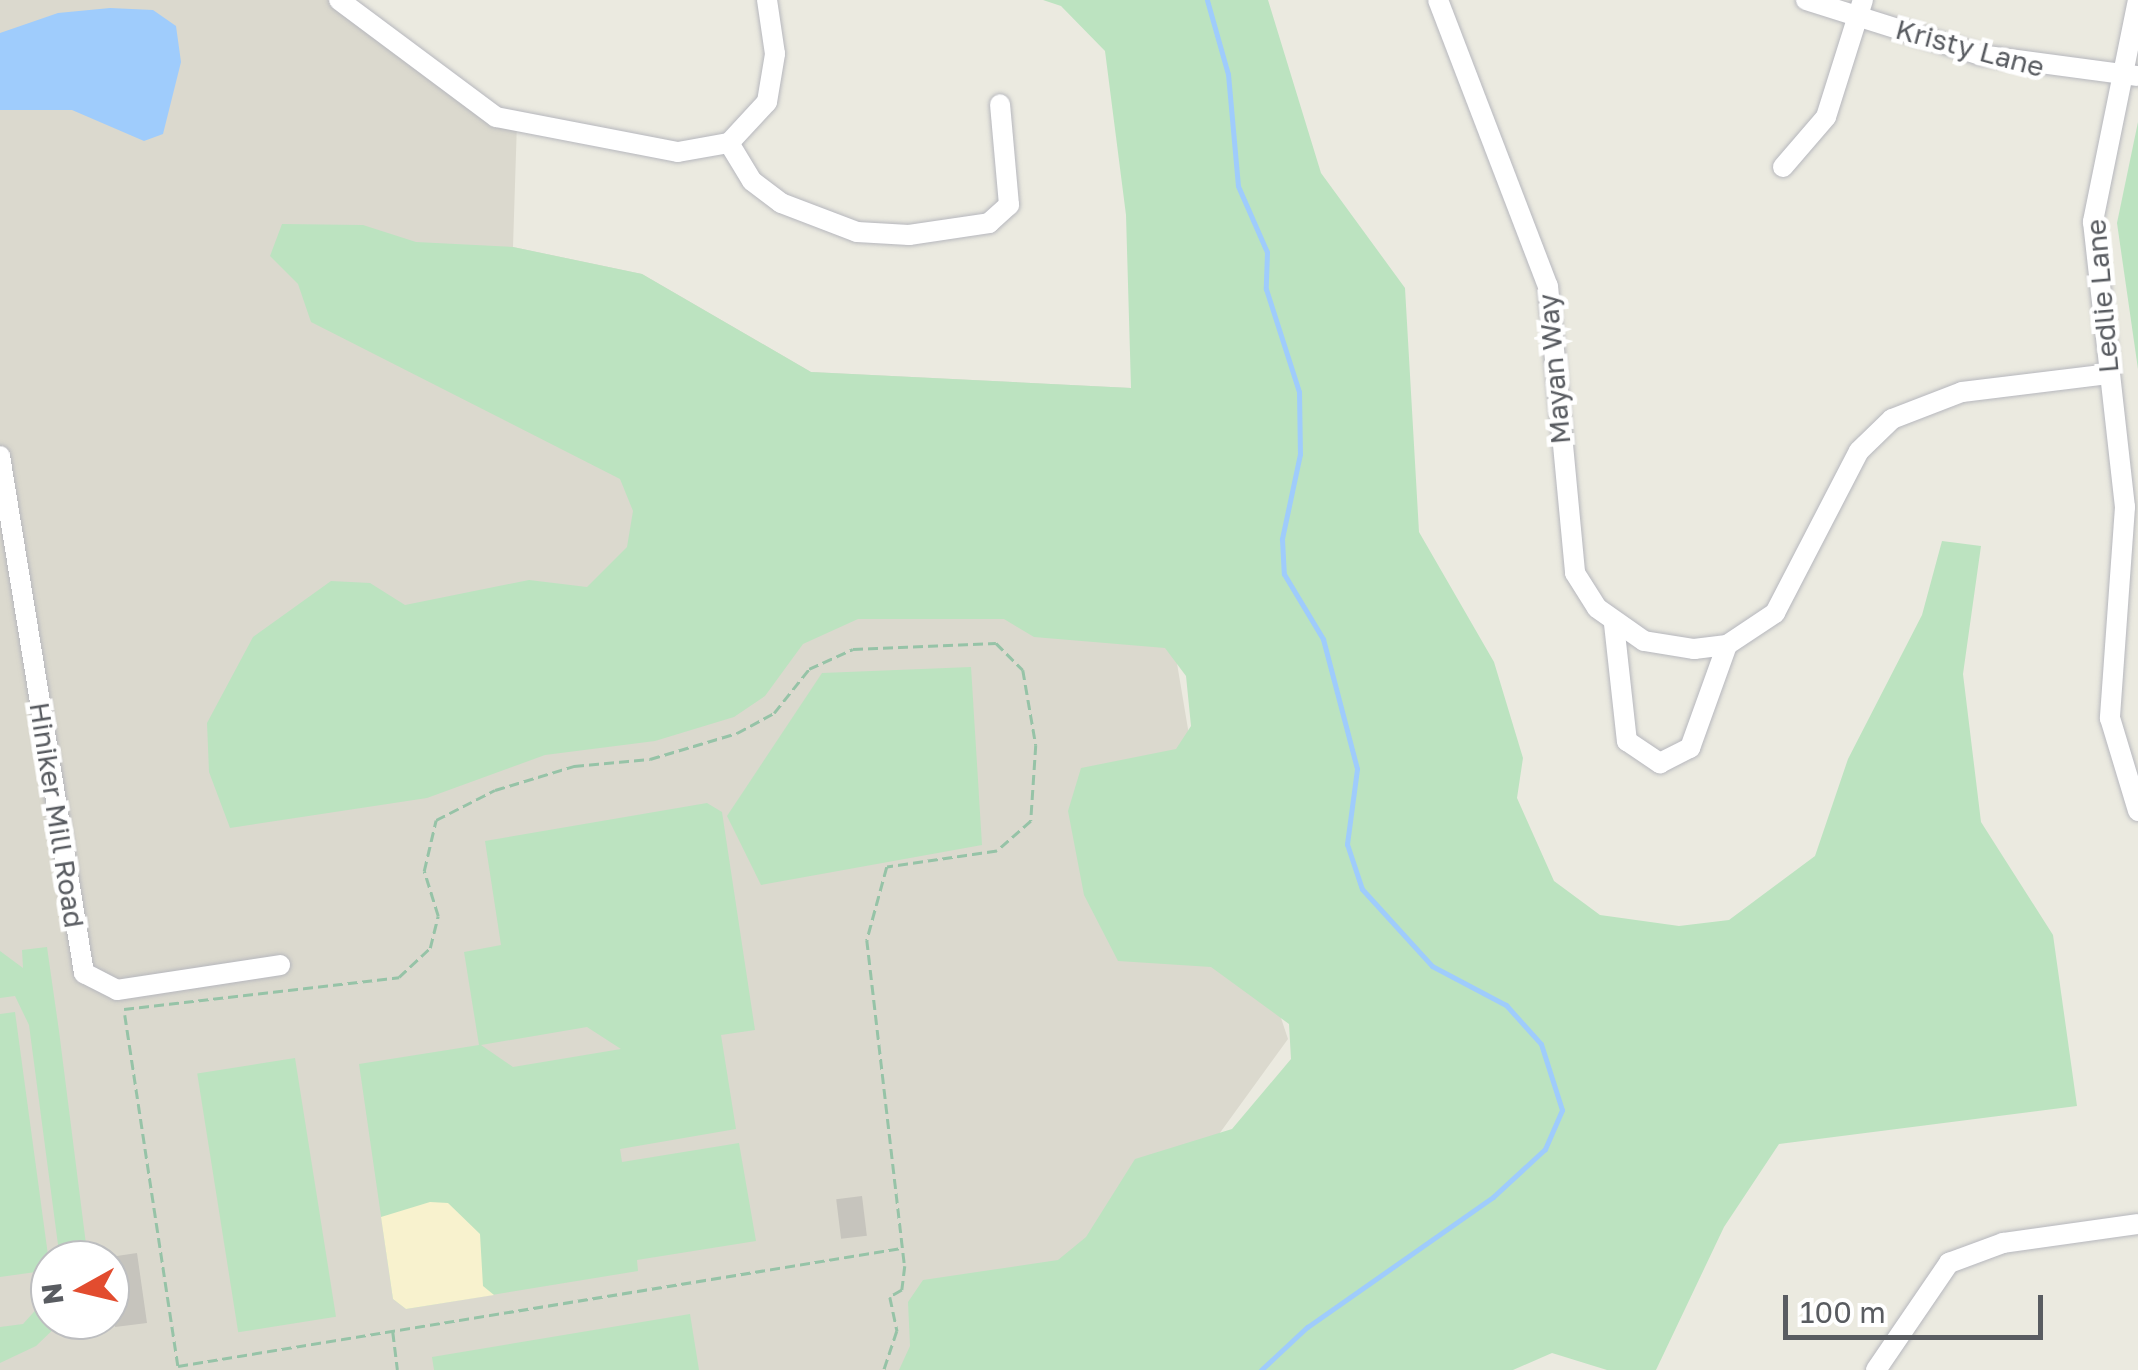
<!DOCTYPE html>
<html>
<head>
<meta charset="utf-8">
<style>
	body { margin:0 }
	#map { position:relative; width:2138px; height:1370px; overflow:hidden; background:#ebeae0; font-family:"Golos Text",sans-serif }
	div>[style] { position:absolute }
	.education>* { inset:0; background:#dbd9ce }
	.green>* { inset:0; background:#bce3c0; transform-origin:0 0 }
	.sand>* { inset:0; background:#f8f2ce }
	.water>* { inset:0; background:#9fccfc }
	.stream>* { height:5px; margin:-2.5px; padding:0 2.5px; transform-origin:2.5px; border-radius:2.5px; background:#9fccfc }
	.building>* { inset:0; background:#c6c4bd; transform-origin:0 0 }
	.path>* { height:2.5px; margin-top:-1.25px; transform-origin:0; background:repeating-linear-gradient(90deg,#96c3a7 0 10px,transparent 0 15px) }
	.roads { filter:drop-shadow(0 0 2px #b6b7bd) drop-shadow(0 0 2px #b6b7bd) }
	.street>* { height:20px; margin:-10px; padding:0 10px; transform-origin:10px; border-radius:10px; background:#fff }
	span { translate:-50% -50%; white-space:nowrap; text-align:center; line-height:1.15; -webkit-text-stroke:9px #fff; paint-order:stroke }
	.street-label { font-size:28px; color:#595c61 }
	.north { position:absolute; left:30px; top:1240px; width:100px; height:100px; box-sizing:border-box; background:#fff; border:2px solid #bdbec0; border-radius:50%; rotate:262deg; font-size:28px; font-weight:700; line-height:40px; text-align:center; color:#595c61 }
	.north::after { content:''; display:block; margin:auto; width:35px; height:45px; background:#e24c2f; clip-path:polygon(50% 0,100% 100%,50% 72%,0 100%) }
	.scale { position:absolute; left:1783px; top:1295px; width:260px; height:45px; box-sizing:border-box; border:5px solid #595c61; border-top:0; padding-left:12px; font-size:30px; line-height:35px; white-space:nowrap; color:#595c61; -webkit-text-stroke:8px #fff; paint-order:stroke }
</style>
</head>
<body>
<div id="map">
	<div class="education">
		<div style="clip-path:polygon(evenodd,0 0,349px 0,517px 122px,513px 247px,642px 274px,811px 372px,1131px 388px,1191px 747px,1288px 1039px,1193px 1170px,925px 1370px,0 1370px,0 0,50px 1260px,110px 1260px,110px 1320px,50px 1320px,50px 1260px)"></div>
	</div>
	<div class="green">
		<div style="clip-path:polygon(1043px 0,1268px 0,1321px 173px,1405px 288px,1419px 532px,1494px 662px,1523px 758px,1517px 798px,1554px 881px,1600px 915px,1679px 926px,1729px 920px,1815px 856px,1848px 759px,1922px 615px,1942px 541px,1981px 546px,1963px 674px,1981px 822px,2053px 935px,2077px 1106px,1779px 1144px,1724px 1227px,1656px 1370px,1607px 1370px,1552px 1353px,1513px 1370px,899px 1370px,910px 1346px,908px 1302px,923px 1280px,1058px 1260px,1086px 1237px,1135px 1159px,1232px 1129px,1291px 1059px,1289px 1024px,1211px 967px,1118px 961px,1084px 895px,1068px 811px,1081px 768px,1176px 749px,1191px 726px,1186px 676px,1165px 648px,1034px 637px,1004px 619px,858px 619px,803px 644px,765px 696px,734px 717px,655px 741px,545px 755px,427px 798px,230px 828px,209px 772px,207px 723px,253px 637px,331px 581px,370px 583px,405px 605px,529px 580px,587px 587px,627px 547px,633px 511px,620px 479px,311px 322px,298px 284px,270px 256px,282px 224px,363px 225px,416px 242px,513px 247px,642px 274px,811px 372px,1131px 388px,1126px 215px,1105px 51px,1061px 6px)"></div>
		<div style="clip-path:polygon(2138px 122px,2138px 369px,2117px 223px)"></div>
		<div style="clip-path:polygon(971px 667px,982px 845px,761px 885px,727px 816px,822px 673px)"></div>
		<div style="clip-path:polygon(evenodd,707px 803px,722px 812px,755px 1030px,721px 1035px,736px 1129px,620px 1149px,622px 1162px,739px 1143px,756px 1241px,637px 1260px,638px 1271px,406px 1309px,393px 1299px,359px 1064px,479px 1045px,464px 952px,501px 945px,485px 841px,707px 803px,587px 1027px,621px 1049px,513px 1067px,481px 1045px,587px 1027px)"></div>
		<div style="clip-path:polygon(47px 947px,59px 1031px,88px 1260px,60px 1260px,29px 1025px,15px 996px,0 998px,0 951px,23px 968px,22px 950px)"></div>
		<div style="clip-path:polygon(15px 1012px,50px 1270px,0 1277px,0 1014px)"></div>
		<div style="left:295px;top:1058px;width:262px;height:99px;rotate:81deg"></div>
		<div style="clip-path:polygon(50px 1294px,50px 1320px,63px 1320px,36px 1346px,0 1363px,0 1327px,23px 1324px)"></div>
		<div style="clip-path:polygon(690px 1314px,699px 1370px,434px 1370px,432px 1357px)"></div>
	</div>
	<div class="sand">
		<div style="clip-path:polygon(430px 1202px,448px 1203px,480px 1234px,483px 1286px,494px 1295px,406px 1309px,393px 1299px,381px 1217px)"></div>
	</div>
	<div class="water">
		<div style="clip-path:polygon(110px 8px,153px 10px,176px 26px,181px 62px,163px 134px,144px 141px,72px 110px,0 110px,0 33px,58px 13px)"></div>
	</div>
	<div class="stream">
		<div style="left:1207px;top:0;width:77px;rotate:74.2deg"></div>
		<div style="left:1228px;top:74px;width:112px;rotate:84.9deg"></div>
		<div style="left:1238px;top:186px;width:72px;rotate:66.3deg"></div>
		<div style="left:1267px;top:252px;width:37px;rotate:92deg"></div>
		<div style="left:1266px;top:289px;width:108px;rotate:72.2deg"></div>
		<div style="left:1299px;top:392px;width:62px;rotate:89.1deg"></div>
		<div style="left:1300px;top:454px;width:87px;rotate:102deg"></div>
		<div style="left:1282px;top:539px;width:35px;rotate:87deg"></div>
		<div style="left:1284px;top:574px;width:76px;rotate:59deg"></div>
		<div style="left:1323px;top:639px;width:134px;rotate:75.3deg"></div>
		<div style="left:1357px;top:769px;width:76px;rotate:97.6deg"></div>
		<div style="left:1347px;top:844px;width:47px;rotate:71.6deg"></div>
		<div style="left:1362px;top:889px;width:104px;rotate:47.7deg"></div>
		<div style="left:1432px;top:966px;width:84px;rotate:27.8deg"></div>
		<div style="left:1506px;top:1005px;width:52px;rotate:48.1deg"></div>
		<div style="left:1541px;top:1044px;width:69px;rotate:72.3deg"></div>
		<div style="left:1562px;top:1110px;width:43px;rotate:113.6deg"></div>
		<div style="left:1545px;top:1149px;width:71px;rotate:137.3deg"></div>
		<div style="left:1493px;top:1197px;width:227px;rotate:145deg"></div>
		<div style="left:1307px;top:1327px;width:63px;rotate:136.9deg"></div>
	</div>
	<div class="building">
		<div style="left:862px;top:1196px;width:40px;height:26px;rotate:83deg"></div>
		<div style="clip-path:polygon(137px 1253px,147px 1323px,115px 1327px,110px 1257px)"></div>
	</div>
	<div class="path">
		<div style="left:124px;top:1009px;width:277px;rotate:-6.6deg"></div>
		<div style="left:399px;top:977px;width:42px;rotate:-43.1deg"></div>
		<div style="left:430px;top:948px;width:33px;rotate:-76deg"></div>
		<div style="left:438px;top:916px;width:47px;rotate:-107.3deg"></div>
		<div style="left:424px;top:871px;width:52px;rotate:-76.8deg"></div>
		<div style="left:436px;top:820px;width:66px;rotate:-27deg"></div>
		<div style="left:495px;top:790px;width:83px;rotate:-16.9deg"></div>
		<div style="left:574px;top:766px;width:76px;rotate:-5.3deg"></div>
		<div style="left:650px;top:759px;width:91px;rotate:-16.6deg"></div>
		<div style="left:737px;top:733px;width:42px;rotate:-28.4deg"></div>
		<div style="left:774px;top:713px;width:56px;rotate:-51.5deg"></div>
		<div style="left:809px;top:669px;width:48px;rotate:-24.4deg"></div>
		<div style="left:853px;top:649px;width:143px;rotate:-2.4deg"></div>
		<div style="left:996px;top:643px;width:38px;rotate:45deg"></div>
		<div style="left:1023px;top:670px;width:76px;rotate:80.2deg"></div>
		<div style="left:1036px;top:745px;width:76px;rotate:93.8deg"></div>
		<div style="left:1031px;top:821px;width:45px;rotate:138.6deg"></div>
		<div style="left:997px;top:851px;width:111px;rotate:171.7deg"></div>
		<div style="left:887px;top:867px;width:76px;rotate:105.3deg"></div>
		<div style="left:867px;top:940px;width:328px;rotate:83.4deg"></div>
		<div style="left:905px;top:1266px;width:24px;rotate:97deg"></div>
		<div style="left:902px;top:1290px;width:14px;rotate:150deg"></div>
		<div style="left:890px;top:1297px;width:35px;rotate:78deg"></div>
		<div style="left:897px;top:1331px;width:41px;rotate:108.4deg"></div>
		<div style="left:125px;top:1015px;width:355px;rotate:81.4deg"></div>
		<div style="left:178px;top:1366px;width:733px;rotate:-9.27deg"></div>
		<div style="left:393px;top:1332px;width:38px;rotate:83deg"></div>
	</div>
	<div class="roads">
		<div class="street">
			<div style="left:339px;top:0;width:196px;rotate:36.7deg"></div>
			<div style="left:496px;top:117px;width:185px;rotate:10.9deg"></div>
			<div style="left:678px;top:152px;width:52px;rotate:-10deg"></div>
			<div style="left:729px;top:143px;width:56px;rotate:-47.2deg"></div>
			<div style="left:767px;top:102px;width:49px;rotate:-80.5deg"></div>
			<div style="left:775px;top:54px;width:55px;rotate:-98.4deg"></div>
			<div style="left:1438px;top:0;width:306px;rotate:69deg"></div>
			<div style="left:1548px;top:286px;width:288px;rotate:84.6deg"></div>
			<div style="left:1575px;top:573px;width:41px;rotate:57.8deg"></div>
			<div style="left:1597px;top:608px;width:57px;rotate:35.1deg"></div>
			<div style="left:1644px;top:641px;width:51px;rotate:9.1deg"></div>
			<div style="left:1694px;top:649px;width:33px;rotate:-7deg"></div>
			<div style="left:1727px;top:645px;width:58px;rotate:-33.7deg"></div>
			<div style="left:1775px;top:613px;width:182px;rotate:-62.6deg"></div>
			<div style="left:1859px;top:451px;width:46px;rotate:-44.1deg"></div>
			<div style="left:1892px;top:419px;width:75px;rotate:-21.1deg"></div>
			<div style="left:1962px;top:392px;width:147px;rotate:-7deg"></div>
			<div style="left:1806px;top:0;width:182px;rotate:17.5deg"></div>
			<div style="left:1980px;top:55px;width:159px;rotate:7.6deg"></div>
			<div style="left:2138px;top:0;width:227px;rotate:101.5deg"></div>
			<div style="left:2093px;top:222px;width:287px;rotate:83.6deg"></div>
			<div style="left:2125px;top:507px;width:212px;rotate:94.1deg"></div>
			<div style="left:2110px;top:718px;width:97px;rotate:73.2deg"></div>
			<div style="left:729px;top:143px;width:44px;rotate:58.8deg"></div>
			<div style="left:752px;top:181px;width:36px;rotate:37deg"></div>
			<div style="left:781px;top:203px;width:81px;rotate:20.9deg"></div>
			<div style="left:857px;top:232px;width:52px;rotate:3.3deg"></div>
			<div style="left:909px;top:235px;width:81px;rotate:-8.5deg"></div>
			<div style="left:989px;top:223px;width:27px;rotate:-42deg"></div>
			<div style="left:1009px;top:205px;width:101px;rotate:-95.1deg"></div>
			<div style="left:1783px;top:167px;width:66px;rotate:-49.3deg"></div>
			<div style="left:1826px;top:117px;width:123px;rotate:-72.5deg"></div>
			<div style="left:0;top:456px;width:524px;rotate:80.77deg"></div>
			<div style="left:84px;top:973px;width:37px;rotate:27deg"></div>
			<div style="left:117px;top:990px;width:165px;rotate:-8.7deg"></div>
			<div style="left:1614px;top:624px;width:118px;rotate:83.7deg"></div>
			<div style="left:1627px;top:741px;width:40px;rotate:34deg"></div>
			<div style="left:1660px;top:763px;width:34px;rotate:-27deg"></div>
			<div style="left:1690px;top:748px;width:109px;rotate:-70.2deg"></div>
			<div style="left:1876px;top:1370px;width:130px;rotate:-55.7deg"></div>
			<div style="left:1949px;top:1263px;width:58px;rotate:-20.3deg"></div>
			<div style="left:2003px;top:1243px;width:136px;rotate:-8deg"></div>
		</div>
	</div>
	<div class="street-label">
		<span style="left:1970px;top:48px;rotate:15deg">Kristy Lane</span>
		<span style="left:2102px;top:296px;rotate:-95deg">Ledlie Lane</span>
		<span style="left:1554px;top:369px;rotate:-95deg">Mayan Way</span>
		<span style="left:57px;top:815px;rotate:81deg">Hiniker Mill Road</span>
	</div>
	<div class="north">N</div>
	<div class="scale">100 m</div>
</div>
</body>
</html>
